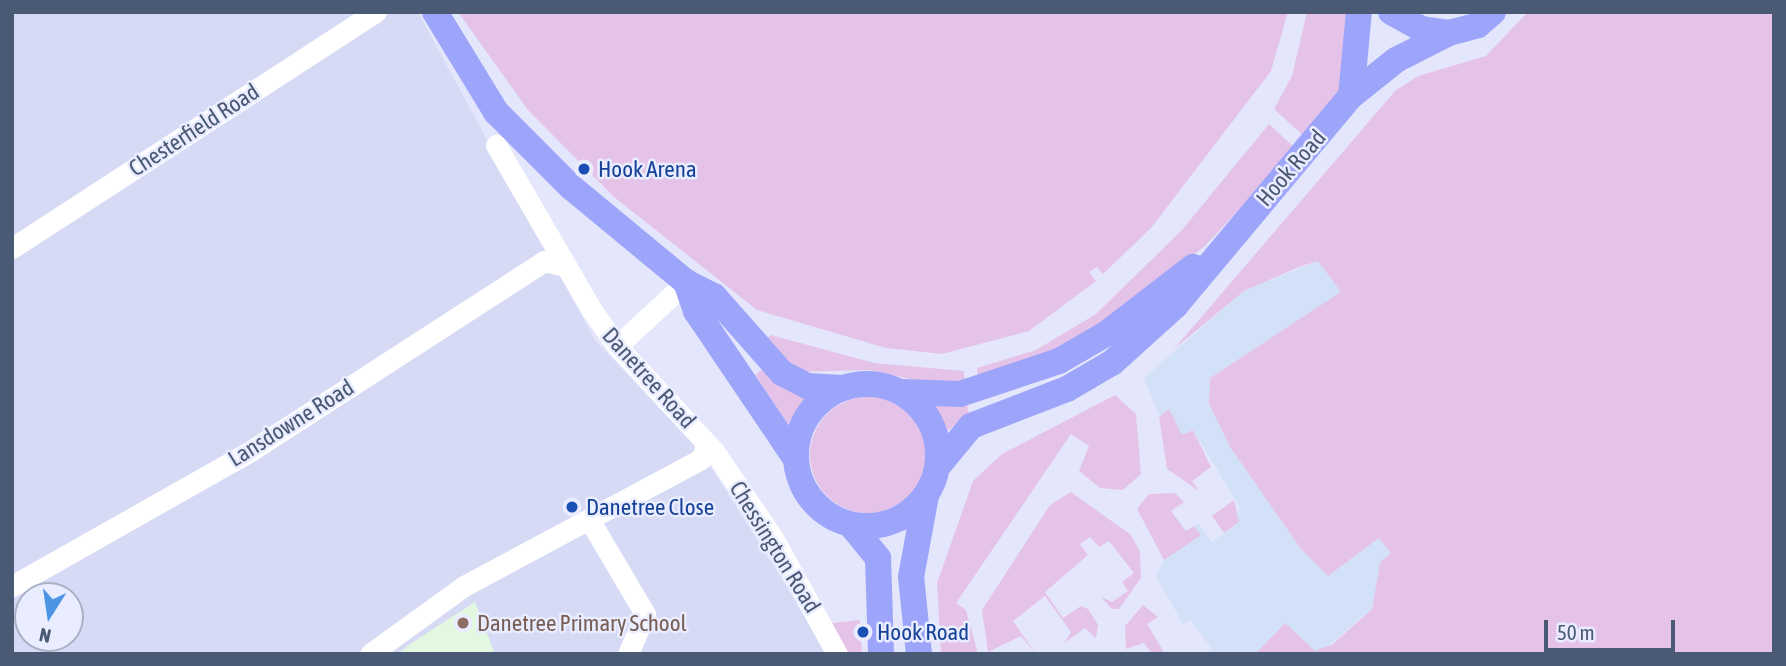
<!DOCTYPE html>
<html>
<head>
<meta charset="utf-8">
<style>
	body { margin:0 }
	#map { position:relative; width:1786px; height:666px; overflow:hidden; background:#e4e6fc; font-family:"Asap Condensed",sans-serif }
	div>[style] { position:absolute }
	.residential>* { inset:0; background:#d6daf5 }
	.commercial>* { inset:0; background:#d2e1f7 }
	.education>* { inset:0; background:#e3f8e1 }
	.green>* { inset:0; background:#e5c3e9 }
	.round { border-radius:50% }
	.minor>* { height:21px; margin:-10.5px; padding:0 10.5px; transform-origin:10.5px; border-radius:10.5px; background:#fff }
	.major>* { height:26px; margin:-13px; padding:0 13px; transform-origin:13px; border-radius:13px; background:#9da5fa }
	.major>.ring { margin:-13px; padding:0; box-sizing:content-box; background:none; border:26px solid #9da5fa; border-radius:50% }
	.dots>* { width:19px; height:19px; translate:-50% -50%; box-sizing:border-box; border:4px solid #eaecff; border-radius:50% }
	span { translate:-50% -50%; white-space:nowrap; text-align:center; line-height:1.15; -webkit-text-stroke:5px #eaecff; paint-order:stroke }
	.street-label { font-size:23px; color:#4a5974 }
	.transit-label { font-size:23px; color:#164399 }
	.left { translate:0 -50%; text-align:left }
	.education-label { font-size:23px; color:#785e54 }
	.frame { position:absolute; inset:0; border:14px solid #4a5974; pointer-events:none }
	.north { position:absolute; left:14px; top:582px; width:70px; height:70px; box-sizing:border-box; background:#eaecff; border:2px solid #aab1c7; border-radius:50%; rotate:192deg; font-size:19px; font-weight:700; line-height:28px; text-align:center; color:#4a5974 }
	.north::after { content:''; display:block; margin:auto; width:24px; height:32px; background:#4b95e4; clip-path:polygon(50% 0,100% 100%,50% 72%,0 100%) }
	.scale { position:absolute; left:1544px; top:620px; width:131px; height:32px; box-sizing:border-box; border:4px solid #4a5974; border-top:0; padding-left:9px; font-size:21px; line-height:24px; white-space:nowrap; color:#4a5974; -webkit-text-stroke:5px #eaecff; paint-order:stroke }
</style>
</head>
<body>
<div id="map">
	<div class="residential">
		<div style="clip-path:polygon(evenodd,12px 12px,418px 12px,595px 340px,704px 456px,829px 654px,12px 654px,12px 12px,28px 596px,70px 596px,70px 638px,28px 638px,28px 596px)"></div>
	</div>
	<div class="commercial">
		<div style="clip-path:polygon(1318px 261px,1342px 292px,1210px 378px,1209px 404px,1230px 447px,1301px 549px,1328px 576px,1379px 538px,1392px 552px,1372px 609px,1326px 648px,1315px 652px,1285px 624px,1255px 654px,1206px 654px,1212px 649px,1191px 620px,1183px 624px,1156px 576px,1164px 560px,1200px 535px,1194px 526px,1198px 523px,1212px 542px,1239px 523px,1234px 515px,1241px 509px,1193px 430px,1182px 435px,1159px 415px,1144px 378px,1244px 291px)"></div>
	</div>
	<div class="education">
		<div style="clip-path:polygon(475px 602px,495px 654px,398px 654px,410px 644px)"></div>
	</div>
	<div class="green">
		<div style="clip-path:polygon(458px 12px,1288px 12px,1271px 71px,1151px 228px,1103px 274px,1097px 267px,1089px 272px,1096px 281px,1029px 331px,942px 354px,886px 348px,757px 310px,614px 197px,528px 110px)"></div>
		<div style="clip-path:polygon(1307px 12px,1346px 12px,1348px 64px,1337px 96px,1306px 138px,1274px 109px,1292px 76px)"></div>
		<div style="clip-path:polygon(1528px 12px,1774px 12px,1774px 654px,1255px 654px,1285px 623px,1315px 651px,1333px 644px,1372px 609px,1380px 563px,1391px 553px,1379px 538px,1328px 576px,1301px 549px,1230px 447px,1209px 404px,1210px 378px,1341px 292px,1318px 261px,1299px 267px,1244px 291px,1174px 349px,1395px 91px,1418px 76px,1486px 56px)"></div>
		<div style="clip-path:polygon(1269px 124px,1296px 149px,1205px 246px,1086px 339px,978px 380px,977px 368px,1036px 350px,1096px 314px,1182px 230px)"></div>
		<div style="clip-path:polygon(771px 335px,874px 363px,964px 371px,965px 381px,928px 383px,869px 370px,796px 372px,766px 339px)"></div>
		<div style="clip-path:polygon(764px 368px,805px 398px,788px 424px,755px 375px)"></div>
		<div style="clip-path:polygon(1115px 395px,1136px 414px,1141px 474px,1123px 490px,1100px 488px,1079px 471px,1089px 446px,1071px 434px,956px 603px,966px 610px,978px 654px,941px 654px,937px 583px,973px 481px,1002px 454px)"></div>
		<div class="round" style="left:810px;top:397px;width:116px;height:116px"></div>
		<div style="clip-path:polygon(967px 403px,969px 416px,947px 431px,934px 406px)"></div>
		<div style="clip-path:polygon(1169px 409px,1182px 435px,1193px 430px,1211px 467px,1192px 481px,1199px 491px,1167px 469px,1159px 417px)"></div>
		<div style="clip-path:polygon(1071px 492px,1131px 535px,1140px 552px,1141px 578px,1119px 609px,1112px 609px,1101px 597px,1112px 602px,1128px 591px,1122px 582px,1134px 573px,1109px 541px,1099px 547px,1090px 537px,1080px 544px,1088px 555px,1045px 592px,1063px 618px,1081px 606px,1088px 609px,1098px 625px,1096px 638px,1085px 628px,1064px 643px,1071px 632px,1045px 596px,1013px 621px,1036px 654px,1021px 636px,988px 652px,982px 610px,1050px 505px)"></div>
		<div style="clip-path:polygon(1175px 493px,1184px 502px,1171px 511px,1186px 531px,1194px 526px,1201px 535px,1164px 560px,1137px 509px,1149px 494px)"></div>
		<div style="clip-path:polygon(1234px 500px,1239px 522px,1224px 533px,1212px 516px)"></div>
		<div style="clip-path:polygon(1143px 605px,1158px 617px,1147px 624px,1165px 654px,1152px 654px,1144px 643px,1126px 649px,1125px 626px)"></div>
		<div style="clip-path:polygon(860px 620px,862px 654px,844px 654px,832px 623px)"></div>
	</div>
	<div class="minor">
		<div style="left:496px;top:145px;width:190px;rotate:59.9deg"></div>
		<div style="left:591px;top:309px;width:45px;rotate:54.9deg"></div>
		<div style="left:617px;top:346px;width:143px;rotate:47.3deg"></div>
		<div style="left:714px;top:451px;width:105px;rotate:55.9deg"></div>
		<div style="left:773px;top:538px;width:132px;rotate:61.1deg"></div>
		<div style="left:12px;top:248px;width:434px;rotate:-33deg"></div>
		<div style="left:617px;top:346px;width:94px;rotate:-42.8deg"></div>
		<div style="left:589px;top:519px;width:110px;rotate:59.5deg"></div>
		<div style="left:645px;top:614px;width:43px;rotate:113deg"></div>
		<div style="left:12px;top:586px;width:272px;rotate:-29.5deg"></div>
		<div style="left:249px;top:452px;width:351px;rotate:-32.9deg"></div>
		<div style="left:544px;top:261px;width:23px;rotate:13deg"></div>
		<div style="left:370px;top:654px;width:116px;rotate:-35.9deg"></div>
		<div style="left:464px;top:586px;width:269px;rotate:-28.2deg"></div>
		<div style="left:701px;top:459px;width:16px;rotate:-68deg"></div>
	</div>
	<div class="major">
		<div style="left:435px;top:12px;width:117px;rotate:58.6deg"></div>
		<div style="left:496px;top:112px;width:106px;rotate:45deg"></div>
		<div style="left:571px;top:187px;width:149px;rotate:39.6deg"></div>
		<div style="left:686px;top:282px;width:31px;rotate:27deg"></div>
		<div style="left:714px;top:296px;width:103px;rotate:48.6deg"></div>
		<div style="left:782px;top:373px;width:28px;rotate:27deg"></div>
		<div style="left:807px;top:386px;width:36px;rotate:3deg"></div>
		<div style="left:1391px;top:12px;width:35px;rotate:29deg"></div>
		<div style="left:1422px;top:29px;width:27px;rotate:8deg"></div>
		<div style="left:1449px;top:33px;width:30px;rotate:-15deg"></div>
		<div style="left:1478px;top:25px;width:20px;rotate:-41deg"></div>
		<div style="left:1351px;top:96px;width:84px;rotate:-84.6deg"></div>
		<div style="left:686px;top:282px;width:31px;rotate:71deg"></div>
		<div style="left:696px;top:311px;width:177px;rotate:56deg"></div>
		<div class="ring" style="left:796px;top:384px;width:116px;height:116px"></div>
		<div style="left:904px;top:392px;width:56px;rotate:2deg"></div>
		<div style="left:960px;top:394px;width:104px;rotate:-18.4deg"></div>
		<div style="left:1059px;top:361px;width:54px;rotate:-29.9deg"></div>
		<div style="left:1106px;top:334px;width:110px;rotate:-37.6deg"></div>
		<div style="left:938px;top:466px;width:52px;rotate:-50.5deg"></div>
		<div style="left:971px;top:426px;width:103px;rotate:-21.1deg"></div>
		<div style="left:1067px;top:389px;width:53px;rotate:-30.4deg"></div>
		<div style="left:1113px;top:362px;width:85px;rotate:-42.1deg"></div>
		<div style="left:1176px;top:305px;width:273px;rotate:-50.1deg"></div>
		<div style="left:1351px;top:96px;width:58px;rotate:-38.7deg"></div>
		<div style="left:1396px;top:60px;width:59px;rotate:-27deg"></div>
		<div style="left:851px;top:525px;width:43px;rotate:50.7deg"></div>
		<div style="left:878px;top:558px;width:96px;rotate:88.2deg"></div>
		<div style="left:919px;top:654px;width:77px;rotate:-95.9deg"></div>
		<div style="left:911px;top:577px;width:83px;rotate:-79.6deg"></div>
	</div>
	<div class="dots">
		<div style="left:584px;top:169px;background:#1a4fb4"></div>
		<div style="left:572px;top:507px;background:#1a4fb4"></div>
		<div style="left:463px;top:623px;background:#8d6e63"></div>
		<div style="left:863px;top:632px;background:#1a4fb4"></div>
	</div>
	<div class="street-label">
		<span style="left:194px;top:130px;rotate:-33deg">Chesterfield Road</span>
		<span style="left:1291px;top:168px;rotate:-49deg">Hook Road</span>
		<span style="left:649px;top:378px;rotate:48deg">Danetree Road</span>
		<span style="left:291px;top:423px;rotate:-32deg">Lansdowne Road</span>
		<span style="left:775px;top:547px;rotate:58deg">Chessington Road</span>
	</div>
	<div class="transit-label">
		<span class="left" style="left:598px;top:169px">Hook Arena</span>
		<span class="left" style="left:586px;top:507px">Danetree Close</span>
		<span class="left" style="left:877px;top:632px">Hook Road</span>
	</div>
	<div class="education-label">
		<span class="left" style="left:477px;top:623px">Danetree Primary School</span>
	</div>
	<div class="frame"></div>
	<div class="north">N</div>
	<div class="scale">50 m</div>
</div>
</body>
</html>
